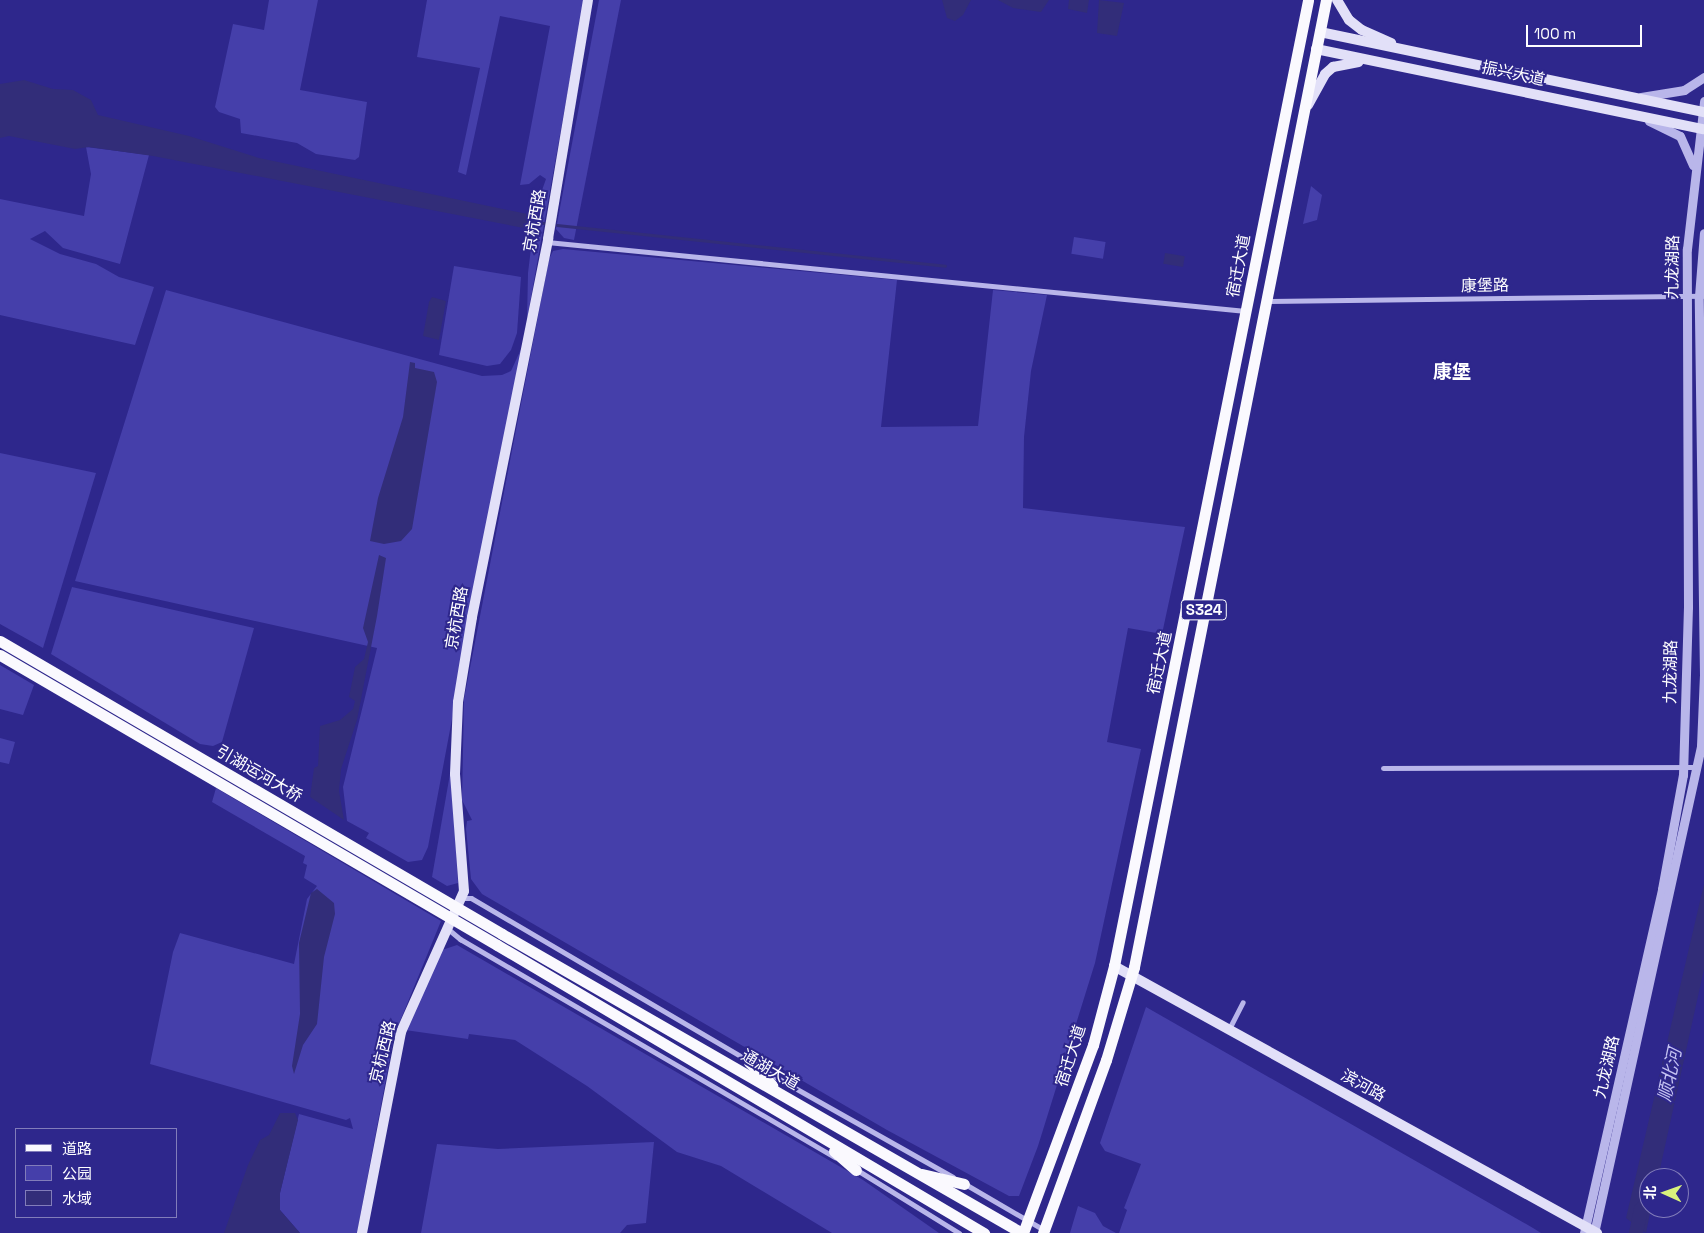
<!DOCTYPE html>
<html>
<head>
<meta charset="utf-8">
<style>
	body { margin:0 }
	#map { position:relative; width:1704px; height:1233px; overflow:hidden; background:#2e278c; font-family:"Space Grotesk","Noto Sans SC",sans-serif }
	div>[style] { position:absolute }
	.green>* { inset:0; background:#453faa; transform-origin:0 0 }
	.water>* { inset:0; background:#322d79; transform-origin:0 0 }
	.stream>* { height:2.5px; margin:-1.25px; padding:0 1.25px; transform-origin:1.25px; border-radius:1.25px; background:#322d79 }
	.river>* { height:14px; margin:-7px; padding:0 7px; transform-origin:7px; border-radius:7px; background:#322d79 }
	.minor>* { height:5px; margin:-2.5px; padding:0 2.5px; transform-origin:2.5px; border-radius:2.5px; background:#b9b6ea }
	.tertiary>* { height:9px; margin:-4.5px; padding:0 4.5px; transform-origin:4.5px; border-radius:4.5px; background:#b9b6ea }
	.secondary>* { height:10px; margin:-5px; padding:0 5px; transform-origin:5px; border-radius:5px; background:#e2e0f8 }
	.primary>* { height:11px; margin:-5.5px; padding:0 5.5px; transform-origin:5.5px; border-radius:5.5px; background:#faf9fe }
	.primary-bridge>* { height:11px; margin:-5.5px; padding:0 5.5px; transform-origin:5.5px; border-radius:5.5px; background:#faf9fe }
	span { translate:-50% -50%; white-space:nowrap; text-align:center; line-height:1.15; -webkit-text-stroke:4px #2e278c; paint-order:stroke }
	.shield-label span { padding:1px 4px; background:#2e278c; border:1px solid; border-radius:4px; -webkit-text-stroke-width:0 }
	.shield-label { font-size:15px; color:#fff; font-weight:700 }
	.street-label { font-size:16px; color:#fff }
	.water-label { font-size:18px; color:#c4c2f1; font-style:italic }
	.quarter-label { font-size:19px; color:#fff; font-weight:700 }
	.legend { position:absolute; left:15px; top:1128px; width:162px; height:90px; box-sizing:border-box; background:#2e278c; border:1px solid #827dba; margin:0; padding:6px 9px; list-style:none; font-size:15px; color:#fff }
	.legend li { display:flex; align-items:center; gap:10px; height:25px }
	.legend b { width:25px; border:1px solid #827dba }
	.north { position:absolute; left:1639px; top:1168px; width:50px; height:50px; box-sizing:border-box; background:#2e278c; border:1px solid #827dba; border-radius:50%; rotate:272deg; font-size:14px; font-weight:700; line-height:20px; text-align:center; color:#fff }
	.north::after { content:''; display:block; margin:auto; width:18px; height:22px; background:#d8f27c; clip-path:polygon(50% 0,100% 100%,50% 72%,0 100%) }
	.scale { position:absolute; left:1526px; top:25px; width:116px; height:22px; box-sizing:border-box; border:2px solid #fff; border-top:0; padding-left:6px; font-size:15px; line-height:18px; white-space:nowrap; color:#fff; -webkit-text-stroke:4px #2e278c; paint-order:stroke }
</style>
</head>
<body>
<div id="map">
	<div class="green">
		<div style="clip-path:polygon(269px 0,318px 0,300px 90px,367px 102px,359px 157px,355px 160px,316px 154px,297px 143px,241px 133px,240px 119px,219px 112px,215px 107px,233px 24px,264px 30px)"></div>
		<div style="clip-path:polygon(427px 0,584px 0,527px 320px,528px 273px,536px 207px,546px 179px,540px 175px,529px 184px,520px 185px,550px 26px,500px 16px,466px 175px,458px 172px,480px 68px,417px 57px)"></div>
		<div style="clip-path:polygon(599px 0,621px 0,574px 240px,564px 238px,556px 229px)"></div>
		<div style="clip-path:polygon(86px 147px,149px 155px,120px 264px,63px 248px,45px 231px,30px 239px,60px 254px,96px 264px,119px 277px,154px 287px,135px 345px,0 315px,0 199px,84px 216px,91px 174px)"></div>
		<div style="clip-path:polygon(1311px 186px,1322px 195px,1317px 220px,1303px 224px)"></div>
		<div style="left:1074px;top:237px;width:32px;height:17px;rotate:9deg"></div>
		<div style="clip-path:polygon(563px 249px,897px 280px,881px 427px,978px 426px,993px 290px,1047px 295px,1031px 371px,1024px 437px,1023px 508px,1185px 527px,1162px 634px,1128px 628px,1107px 742px,1141px 749px,1095px 963px,1038px 1146px,1019px 1196px,1009px 1196px,887px 1130px,482px 894px,471px 879px,466px 829px,467px 821px,472px 820px,462px 800px,464px 699px,549px 259px,553px 251px)"></div>
		<div style="clip-path:polygon(454px 266px,521px 277px,517px 333px,511px 350px,500px 364px,487px 366px,439px 355px)"></div>
		<div style="clip-path:polygon(166px 290px,482px 376px,502px 375px,511px 371px,522px 347px,428px 847px,422px 860px,408px 862px,366px 838px,369px 833px,347px 821px,343px 787px,377px 648px,75px 581px)"></div>
		<div style="clip-path:polygon(0 453px,96px 473px,43px 648px,0 624px)"></div>
		<div style="clip-path:polygon(72px 587px,254px 628px,222px 742px,213px 746px,200px 744px,51px 654px)"></div>
		<div style="clip-path:polygon(0 665px,34px 685px,23px 715px,0 709px)"></div>
		<div style="clip-path:polygon(0 738px,15px 742px,9px 764px,0 762px)"></div>
		<div style="clip-path:polygon(451px 768px,458px 883px,447px 886px,432px 877px)"></div>
		<div style="clip-path:polygon(216px 788px,441px 921px,394px 1036px,357px 1233px,300px 1233px,280px 1210px,280px 1193px,299px 1114px,353px 1129px,350px 1118px,346px 1120px,150px 1064px,173px 952px,180px 933px,294px 964px,307px 899px,317px 886px,304px 878px,307px 865px,303px 863px,305px 856px,212px 802px)"></div>
		<div style="clip-path:polygon(457px 945px,863px 1180px,939px 1233px,832px 1233px,721px 1166px,677px 1152px,587px 1086px,515px 1040px,469px 1034px,468px 1039px,405px 1030px,442px 950px)"></div>
		<div style="clip-path:polygon(1146px 1007px,1533px 1228px,1541px 1233px,1119px 1233px,1127px 1210px,1124px 1208px,1141px 1164px,1105px 1151px,1100px 1143px)"></div>
		<div style="clip-path:polygon(654px 1142px,646px 1223px,627px 1225px,620px 1233px,421px 1233px,437px 1144px,498px 1149px)"></div>
		<div style="clip-path:polygon(1078px 1206px,1095px 1213px,1103px 1226px,1116px 1233px,1070px 1233px)"></div>
	</div>
	<div class="water">
		<div style="clip-path:polygon(942px 0,971px 0,963px 15px,955px 21px,947px 18px)"></div>
		<div style="clip-path:polygon(998px 0,1049px 0,1041px 12px,1013px 8px)"></div>
		<div style="clip-path:polygon(1069px 0,1089px 0,1087px 13px,1068px 9px)"></div>
		<div style="clip-path:polygon(1099px 0,1124px 3px,1117px 36px,1097px 33px)"></div>
		<div style="clip-path:polygon(24px 80px,53px 89px,73px 90px,91px 100px,98px 115px,189px 136px,259px 158px,532px 215px,529px 229px,153px 156px,89px 147px,75px 149px,9px 136px,0 138px,0 84px)"></div>
		<div style="left:1165px;top:253px;width:20px;height:11px;rotate:9deg"></div>
		<div style="clip-path:polygon(432px 297px,446px 301px,439px 340px,423px 336px,429px 302px)"></div>
		<div style="clip-path:polygon(410px 362px,415px 363px,415px 368px,434px 372px,437px 382px,412px 529px,401px 541px,384px 544px,370px 541px,378px 498px,403px 417px)"></div>
		<div style="clip-path:polygon(379px 555px,386px 558px,377px 616px,357px 720px,341px 769px,339px 791px,344px 820px,310px 797px,314px 768px,318px 766px,320px 726px,340px 720px,353px 709px,355px 701px,349px 697px,355px 667px,364px 659px,368px 642px,363px 628px)"></div>
		<div style="clip-path:polygon(1704px 884px,1704px 969px,1658px 1178px,1649px 1178px,1651px 1208px,1646px 1233px,1626px 1218px)"></div>
		<div style="clip-path:polygon(317px 889px,334px 903px,335px 914px,324px 957px,317px 1024px,303px 1045px,294px 1074px,292px 1066px,300px 1014px,299px 943px,311px 893px)"></div>
		<div style="clip-path:polygon(280px 1113px,295px 1113px,298px 1120px,280px 1193px,280px 1210px,300px 1233px,224px 1233px,248px 1165px,260px 1140px,269px 1135px)"></div>
	</div>
	<div class="stream">
		<div style="left:530px;top:222px;width:14px;rotate:4deg"></div>
		<div style="left:557px;top:225px;width:390px;rotate:6deg"></div>
	</div>
	<div class="river">
		<div style="left:1636px;top:1233px;width:25px;rotate:-78deg"></div>
	</div>
	<div class="minor">
		<div style="left:547px;top:242px;width:702px;rotate:5.64deg"></div>
		<div style="left:1266px;top:301px;width:438px;rotate:-0.7deg"></div>
		<div style="left:1383px;top:768px;width:315px;rotate:-0.2deg"></div>
		<div style="left:462px;top:898px;width:9px"></div>
		<div style="left:471px;top:898px;width:322px;rotate:30.4deg"></div>
		<div style="left:448px;top:929px;width:16px;rotate:40deg"></div>
		<div style="left:460px;top:939px;width:434px;rotate:30.2deg"></div>
		<div style="left:1229px;top:1029px;width:30px;rotate:-63deg"></div>
		<div style="left:763px;top:1070px;width:218px;rotate:29.4deg"></div>
		<div style="left:857px;top:1170px;width:120px;rotate:31.7deg"></div>
		<div style="left:965px;top:1184px;width:91px;rotate:30.2deg"></div>
	</div>
	<div class="tertiary">
		<div style="left:1641px;top:97px;width:44px;rotate:-9.2deg"></div>
		<div style="left:1684px;top:90px;width:24px;rotate:-33deg"></div>
		<div style="left:1649px;top:121px;width:34px;rotate:26deg"></div>
		<div style="left:1680px;top:136px;width:32px;rotate:66deg"></div>
		<div style="left:1584px;top:1233px;width:353px;rotate:-77.2deg"></div>
		<div style="left:1662px;top:889px;width:116px;rotate:-79.6deg"></div>
		<div style="left:1683px;top:775px;width:168px;rotate:-88.3deg"></div>
		<div style="left:1688px;top:607px;width:358px;rotate:-90.2deg"></div>
		<div style="left:1687px;top:249px;width:149px;rotate:-83.4deg"></div>
		<div style="left:1594px;top:1233px;width:499px;rotate:-77.6deg"></div>
		<div style="left:1701px;top:746px;width:71px;rotate:-87.6deg"></div>
		<div style="left:1704px;top:675px;width:379px;rotate:-90.8deg"></div>
		<div style="left:1699px;top:296px;width:63px;rotate:-85.5deg"></div>
	</div>
	<div class="secondary">
		<div style="left:1337px;top:0;width:23px;rotate:59deg"></div>
		<div style="left:1349px;top:20px;width:16px;rotate:38deg"></div>
		<div style="left:1362px;top:30px;width:32px;rotate:24deg"></div>
		<div style="left:1320px;top:32px;width:392px;rotate:11.8deg"></div>
		<div style="left:1316px;top:49px;width:396px;rotate:11.7deg"></div>
		<div style="left:1308px;top:105px;width:35px;rotate:-61deg"></div>
		<div style="left:1325px;top:74px;width:11px;rotate:-41deg"></div>
		<div style="left:1333px;top:67px;width:26px;rotate:-11deg"></div>
		<div style="left:1114px;top:966px;width:552px;rotate:28.93deg"></div>
		<div style="left:362px;top:1233px;width:205px;rotate:-79deg"></div>
		<div style="left:401px;top:1032px;width:154px;rotate:-65.9deg"></div>
		<div style="left:464px;top:891px;width:117px;rotate:-94.4deg"></div>
		<div style="left:455px;top:774px;width:72px;rotate:-87.6deg"></div>
		<div style="left:458px;top:702px;width:86px;rotate:-80.6deg"></div>
		<div style="left:472px;top:617px;width:386px;rotate:-78.6deg"></div>
		<div style="left:548px;top:239px;width:242px;rotate:-80.5deg"></div>
	</div>
	<div class="primary">
		<div style="left:502px;top:934px;width:600px;rotate:29.9deg"></div>
		<div style="left:497px;top:945px;width:566px;rotate:30.6deg"></div>
		<div style="left:749px;top:1062px;width:33px;rotate:45deg"></div>
		<div style="left:834px;top:1151px;width:29px;rotate:41deg"></div>
		<div style="left:922px;top:1174px;width:43px;rotate:13.4deg"></div>
		<div style="left:1023px;top:1233px;width:201px;rotate:-69.6deg"></div>
		<div style="left:1093px;top:1045px;width:82px;rotate:-75.1deg"></div>
		<div style="left:1114px;top:966px;width:985px;rotate:-78.64deg"></div>
		<div style="left:1043px;top:1233px;width:184px;rotate:-70deg"></div>
		<div style="left:1106px;top:1060px;width:97px;rotate:-73.2deg"></div>
		<div style="left:1134px;top:967px;width:986px;rotate:-78.77deg"></div>
	</div>
	<div class="primary-bridge">
		<div style="left:0;top:641px;width:581px;rotate:30.27deg"></div>
		<div style="left:0;top:655px;width:575px;rotate:30.26deg"></div>
	</div>
	<div class="shield-label">
		<span style="left:1204px;top:610px">S324</span>
	</div>
	<div class="street-label">
		<span style="left:1513px;top:74px;rotate:12deg">振兴大道</span>
		<span style="left:535px;top:221px;rotate:-80deg">京杭西路</span>
		<span style="left:1239px;top:266px;rotate:-79deg">宿迁大道</span>
		<span style="left:1673px;top:267px;rotate:-89deg">九龙湖路</span>
		<span style="left:1485px;top:286px;rotate:-1deg">康堡路</span>
		<span style="left:457px;top:618px;rotate:-80deg">京杭西路</span>
		<span style="left:1160px;top:663px;rotate:-78deg">宿迁大道</span>
		<span style="left:1671px;top:672px;rotate:-89deg">九龙湖路</span>
		<span style="left:259px;top:774px;rotate:30deg">引湖运河大桥</span>
		<span style="left:383px;top:1052px;rotate:-76deg">京杭西路</span>
		<span style="left:1071px;top:1056px;rotate:-72deg">宿迁大道</span>
		<span style="left:1607px;top:1067px;rotate:-77deg">九龙湖路</span>
		<span style="left:770px;top:1070px;rotate:30deg">通湖大道</span>
		<span style="left:1363px;top:1086px;rotate:29deg">滨河路</span>
	</div>
	<div class="water-label">
		<span style="left:1670px;top:1075px;rotate:-78deg">顺北河</span>
	</div>
	<div class="quarter-label">
		<span style="left:1452px;top:372px">康堡</span>
	</div>
	<ul class="legend">
	<li><b style="height:6px;background:#faf9fe"></b>道路</li>
	<li><b style="height:14px;background:#453faa"></b>公园</li>
	<li><b style="height:14px;background:#322d79"></b>水域</li>
	</ul>
	<div class="north">北</div>
	<div class="scale">100 m</div>
</div>
</body>
</html>
